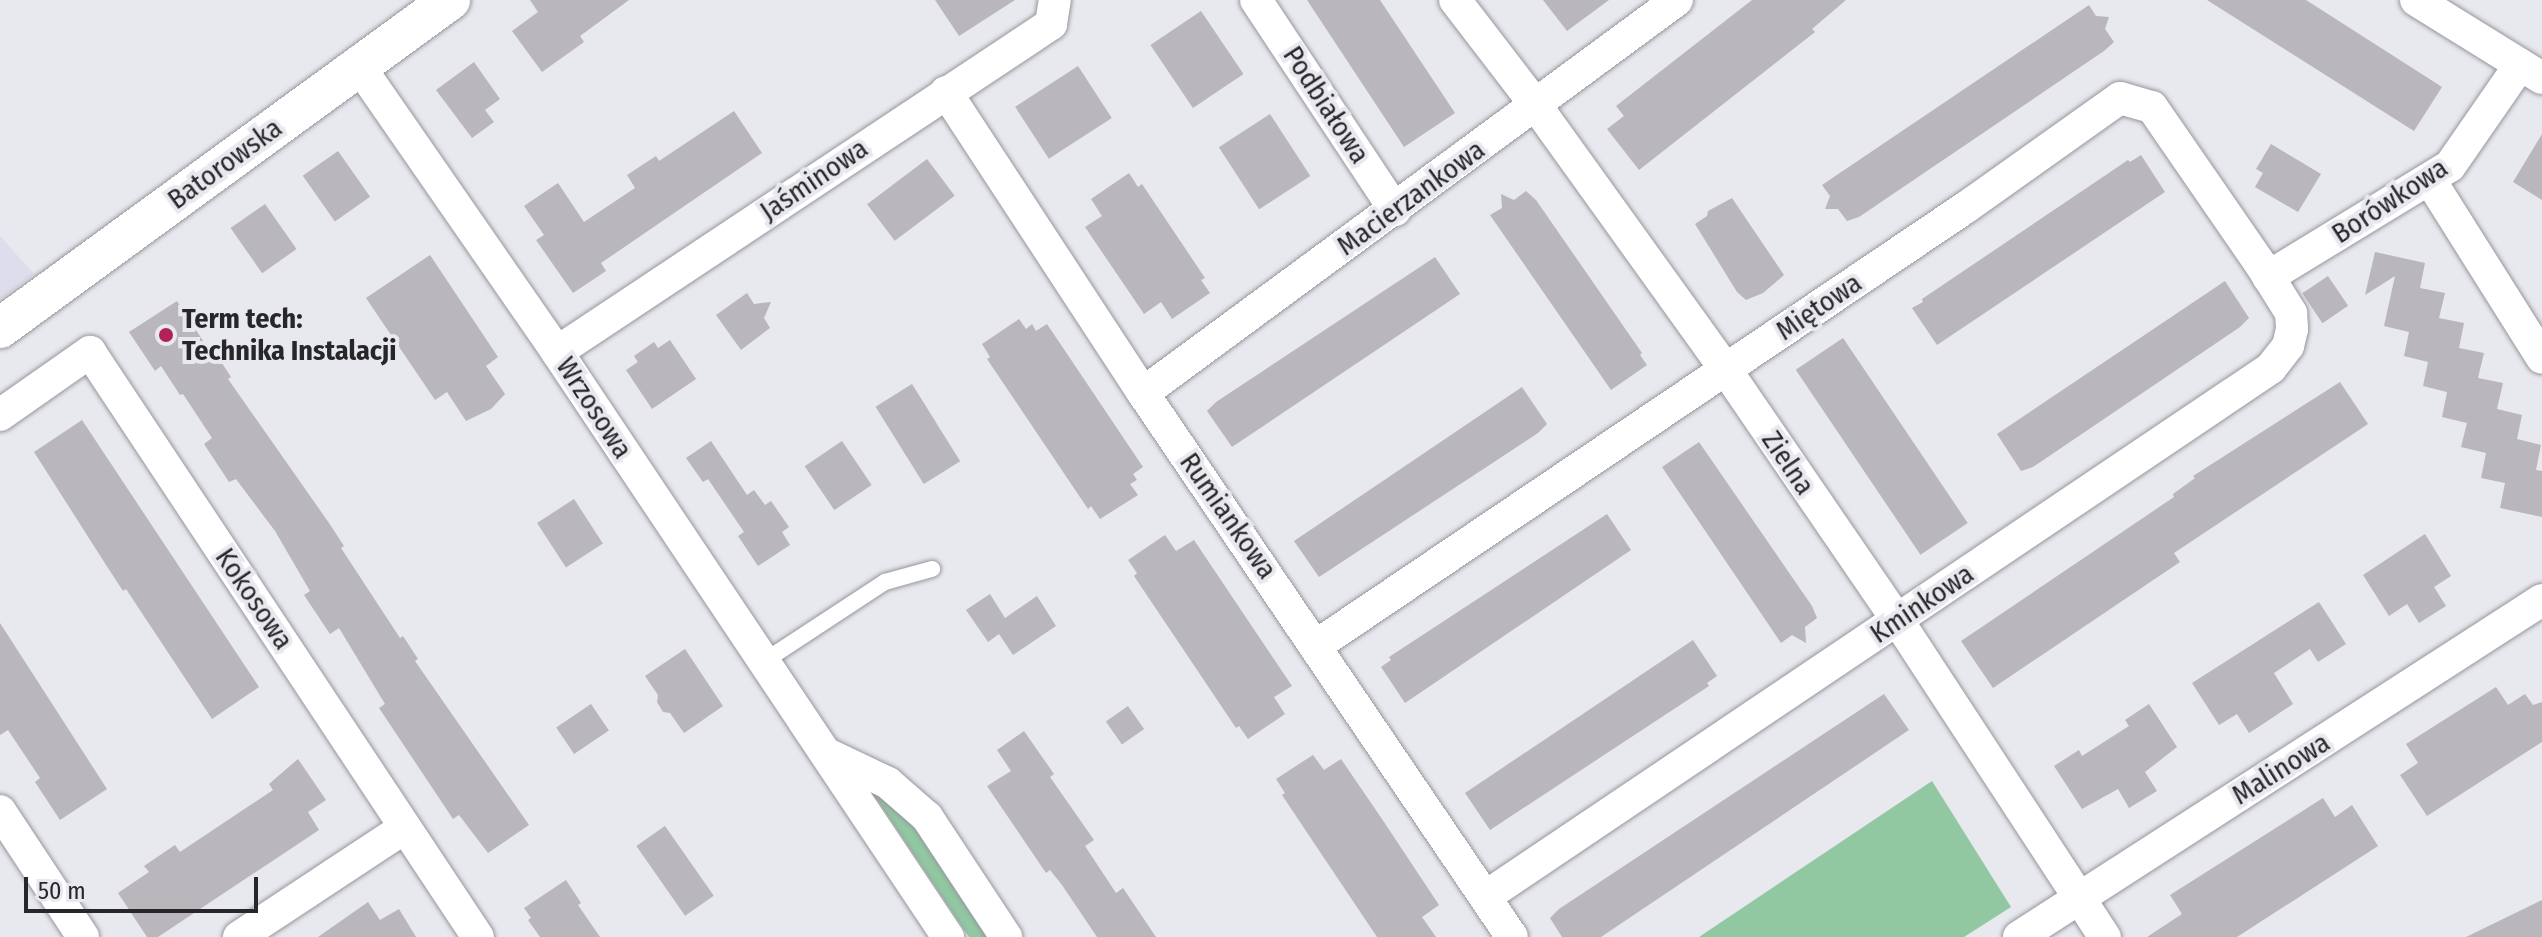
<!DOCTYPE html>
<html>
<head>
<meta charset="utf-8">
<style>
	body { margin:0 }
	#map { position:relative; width:2542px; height:937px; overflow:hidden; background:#e8e8ef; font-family:"Fira Sans Condensed",sans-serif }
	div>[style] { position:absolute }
	.built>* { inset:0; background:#ddddeb }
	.green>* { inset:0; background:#91c8a2 }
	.building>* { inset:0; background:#b9b6bc; transform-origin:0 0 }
	.roads { filter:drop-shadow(0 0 2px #96969d) drop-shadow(0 0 2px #96969d) }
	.service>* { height:16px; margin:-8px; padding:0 8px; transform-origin:8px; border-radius:8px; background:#fff }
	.minor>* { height:32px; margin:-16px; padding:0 16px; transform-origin:16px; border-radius:16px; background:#fff }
	.tertiary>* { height:40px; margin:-20px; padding:0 20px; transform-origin:20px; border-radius:20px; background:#fff }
	.dots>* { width:22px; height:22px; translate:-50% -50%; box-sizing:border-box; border:4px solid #e8e8ef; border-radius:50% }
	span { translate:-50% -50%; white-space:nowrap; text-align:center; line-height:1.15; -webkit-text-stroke:8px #e8e8ef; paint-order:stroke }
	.street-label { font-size:28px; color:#272729 }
	.poi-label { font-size:28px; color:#272729; font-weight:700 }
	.left { translate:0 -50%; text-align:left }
	.scale { position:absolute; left:24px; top:877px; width:234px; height:36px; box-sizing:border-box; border:4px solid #272729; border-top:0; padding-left:10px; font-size:24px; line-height:28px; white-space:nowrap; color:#272729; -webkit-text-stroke:6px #e8e8ef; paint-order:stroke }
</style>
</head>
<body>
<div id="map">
	<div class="built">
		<div style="clip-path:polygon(0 236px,34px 274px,0 299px)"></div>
	</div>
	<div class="green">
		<div style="clip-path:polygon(1932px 781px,2011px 907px,1964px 937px,1699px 937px)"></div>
		<div style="clip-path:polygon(872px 792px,905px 811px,993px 937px,969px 937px)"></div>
	</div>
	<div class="building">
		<div style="clip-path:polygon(530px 0,629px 0,580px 36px,584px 42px,542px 72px,512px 31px,538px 12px)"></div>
		<div style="clip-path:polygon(935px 0,1015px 0,959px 36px)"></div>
		<div style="clip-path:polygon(1307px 0,1380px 0,1455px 113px,1404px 147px)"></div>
		<div style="clip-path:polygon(1543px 0,1609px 0,1567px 31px)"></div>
		<div style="clip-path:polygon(1752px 0,1846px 0,1812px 29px,1815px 32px,1639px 170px,1607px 129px,1624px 116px,1616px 106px)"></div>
		<div style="clip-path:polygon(2207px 0,2306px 0,2442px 87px,2414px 131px)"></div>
		<div style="clip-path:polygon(2089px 5px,2096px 16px,2109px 17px,2105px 29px,2114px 42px,2104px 51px,1859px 217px,1847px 221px,1838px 209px,1825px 209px,1830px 196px,1822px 185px)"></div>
		<div style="left:1201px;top:11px;width:76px;height:61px;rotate:56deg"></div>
		<div style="clip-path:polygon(474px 62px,500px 99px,485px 110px,494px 122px,472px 138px,436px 90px)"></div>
		<div style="left:1078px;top:66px;width:62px;height:75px;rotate:57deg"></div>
		<div style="clip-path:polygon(734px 111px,762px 153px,601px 263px,606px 271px,573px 293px,536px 240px,544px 235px,524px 206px,558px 183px,584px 222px,635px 188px,627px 175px,656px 156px,659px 161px)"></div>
		<div style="left:1270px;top:114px;width:74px;height:61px;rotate:57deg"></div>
		<div style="clip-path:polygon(2542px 134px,2542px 200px,2513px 182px)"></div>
		<div style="clip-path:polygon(2271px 144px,2321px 174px,2298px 212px,2255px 187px,2263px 173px,2256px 169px)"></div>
		<div style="left:338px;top:151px;width:56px;height:43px;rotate:55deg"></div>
		<div style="clip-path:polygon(2141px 155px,2165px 192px,1937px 345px,1912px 308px,1923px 302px,1922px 299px,2128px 160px,2130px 162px)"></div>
		<div style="left:927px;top:159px;width:46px;height:75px;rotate:53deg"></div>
		<div style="clip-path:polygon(1129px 173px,1138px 187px,1142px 184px,1205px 278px,1201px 280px,1210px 293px,1172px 319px,1161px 302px,1144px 314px,1085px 227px,1102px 216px,1091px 199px)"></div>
		<div style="clip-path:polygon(1526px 191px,1536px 200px,1642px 353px,1640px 355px,1647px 365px,1611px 390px,1490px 215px,1502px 208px,1501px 194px,1514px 200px)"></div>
		<div style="clip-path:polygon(1732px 198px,1784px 275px,1763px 293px,1746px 300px,1737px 292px,1695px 224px,1707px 216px,1708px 211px)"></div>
		<div style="left:265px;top:204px;width:55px;height:42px;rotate:55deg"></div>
		<div style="clip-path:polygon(2375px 252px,2425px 263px,2420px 288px,2445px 293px,2439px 318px,2464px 323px,2459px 348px,2484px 353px,2478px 378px,2503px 383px,2497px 409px,2522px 415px,2517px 439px,2541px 445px,2536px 470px,2542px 471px,2542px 517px,2500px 508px,2505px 483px,2481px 478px,2486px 453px,2461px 447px,2467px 423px,2442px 417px,2447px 392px,2423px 386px,2428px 362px,2404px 356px,2409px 332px,2384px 326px,2395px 276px,2365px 295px)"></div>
		<div style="clip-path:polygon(430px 255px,498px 357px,486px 366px,505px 394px,491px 409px,466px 421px,447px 392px,435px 400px,366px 298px)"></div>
		<div style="clip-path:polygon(1435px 257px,1460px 294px,1232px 447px,1207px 411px,1216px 402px)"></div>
		<div style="left:2328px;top:276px;width:36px;height:31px;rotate:56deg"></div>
		<div style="clip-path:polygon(2225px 281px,2249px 318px,2240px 327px,2033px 467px,2021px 471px,1997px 434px)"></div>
		<div style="clip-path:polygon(747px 293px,754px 304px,771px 302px,764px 318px,770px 328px,741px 350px,716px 315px)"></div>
		<div style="clip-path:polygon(177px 301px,213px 356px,216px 354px,231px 377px,228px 379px,329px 523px,344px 546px,341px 548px,400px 638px,403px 636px,418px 659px,415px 661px,529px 825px,488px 853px,459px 815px,453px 819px,379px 708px,385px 704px,339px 628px,330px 634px,304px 595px,310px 591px,275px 531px,236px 479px,229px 482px,204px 444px,212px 438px,183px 394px,180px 395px,161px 366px,155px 371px,129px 332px)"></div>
		<div style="clip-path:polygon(1019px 319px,1026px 329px,1032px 324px,1036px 331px,1047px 324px,1143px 467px,1133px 474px,1137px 480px,1130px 484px,1138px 495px,1100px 519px,1091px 506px,1088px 509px,987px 359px,990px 357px,982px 344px)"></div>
		<div style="left:1843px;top:338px;width:223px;height:57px;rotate:56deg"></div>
		<div style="clip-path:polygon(670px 340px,696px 379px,652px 409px,626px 370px,638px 362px,634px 356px,654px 342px,658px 348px)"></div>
		<div style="clip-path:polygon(2340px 382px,2368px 424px,2174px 553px,2180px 562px,1993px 688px,1961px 641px,2174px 497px,2173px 494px,2195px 478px,2193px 476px)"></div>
		<div style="left:912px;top:384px;width:91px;height:43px;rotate:58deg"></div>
		<div style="clip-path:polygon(1522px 387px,1547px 424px,1538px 433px,1319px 577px,1294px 541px)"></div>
		<div style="clip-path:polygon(82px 420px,259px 687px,212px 719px,126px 589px,123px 591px,108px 568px,34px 452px)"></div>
		<div style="clip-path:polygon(711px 441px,747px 495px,754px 490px,765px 505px,771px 501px,789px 527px,782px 532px,790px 545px,758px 566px,738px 536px,744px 532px,708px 479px,703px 482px,686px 458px)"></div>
		<div style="left:842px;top:441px;width:53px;height:45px;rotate:56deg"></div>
		<div style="clip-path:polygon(1699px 442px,1812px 606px,1817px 618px,1805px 627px,1806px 643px,1792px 635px,1781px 643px,1662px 467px)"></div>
		<div style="left:574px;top:499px;width:53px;height:44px;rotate:57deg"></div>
		<div style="clip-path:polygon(1607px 514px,1631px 550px,1405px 703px,1381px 667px,1391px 660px,1389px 657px)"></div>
		<div style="clip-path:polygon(2425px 534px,2451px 576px,2434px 587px,2446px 606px,2419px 623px,2407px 604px,2389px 616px,2363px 575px)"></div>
		<div style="clip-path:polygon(1165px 535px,1176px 551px,1194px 540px,1292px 686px,1274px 697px,1285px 714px,1248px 739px,1239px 726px,1236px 728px,1134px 576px,1137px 573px,1128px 560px)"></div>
		<div style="clip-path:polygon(990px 594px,1005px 618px,1037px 596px,1056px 626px,1013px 655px,999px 634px,988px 642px,966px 610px)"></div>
		<div style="clip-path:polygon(2319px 602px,2346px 644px,2318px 662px,2310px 649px,2274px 673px,2293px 704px,2263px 724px,2249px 733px,2237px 714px,2219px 725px,2192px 683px)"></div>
		<div style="clip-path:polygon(0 623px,107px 789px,60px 820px,35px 782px,40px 778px,8px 730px,0 735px)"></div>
		<div style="clip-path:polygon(1693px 640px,1717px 676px,1707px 683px,1709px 686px,1490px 830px,1465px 793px)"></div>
		<div style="clip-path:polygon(685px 649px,723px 706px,684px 733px,670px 713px,663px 712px,657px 702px,658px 695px,645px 676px)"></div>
		<div style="clip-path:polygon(2496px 687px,2508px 705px,2525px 694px,2533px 705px,2542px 702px,2542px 742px,2427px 816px,2400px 775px,2418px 763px,2406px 744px)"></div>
		<div style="clip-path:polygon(1884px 694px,1909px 730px,1601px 937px,1562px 937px,1550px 918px,1559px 909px)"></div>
		<div style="left:591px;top:704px;width:32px;height:42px;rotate:56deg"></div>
		<div style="clip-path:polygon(2149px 704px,2177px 747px,2145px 772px,2157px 791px,2129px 808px,2118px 789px,2082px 809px,2054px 766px,2079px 750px,2082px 756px,2129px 726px,2125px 720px)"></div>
		<div style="left:1128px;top:706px;width:28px;height:27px;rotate:55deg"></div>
		<div style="clip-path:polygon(1024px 731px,1054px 774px,1050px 777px,1094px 840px,1085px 846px,1116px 893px,1123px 888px,1156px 937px,1097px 937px,1062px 885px,1050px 870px,1046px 873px,987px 786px,1011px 771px,997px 750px)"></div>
		<div style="clip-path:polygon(1313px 755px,1324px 770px,1341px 759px,1382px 819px,1439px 905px,1422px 917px,1436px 937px,1377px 937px,1316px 846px,1282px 795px,1285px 793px,1276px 779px)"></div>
		<div style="clip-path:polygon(298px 759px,326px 800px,308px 812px,319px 830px,158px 937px,147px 937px,118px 893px,149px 872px,144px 866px,175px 845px,180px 852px,273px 790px,269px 784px)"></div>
		<div style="clip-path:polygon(2323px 798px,2335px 817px,2352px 805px,2378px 846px,2237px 937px,2147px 937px,2182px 914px,2170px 895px)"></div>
		<div style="left:665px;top:826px;width:85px;height:35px;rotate:55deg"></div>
		<div style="clip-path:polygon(566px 880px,581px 903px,578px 905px,600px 937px,540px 937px,528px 920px,531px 918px,524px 908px)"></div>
		<div style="clip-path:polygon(2542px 900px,2542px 937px,2466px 937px)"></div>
		<div style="clip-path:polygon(368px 902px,380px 920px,399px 909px,416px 937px,318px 937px)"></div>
	</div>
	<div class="roads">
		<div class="service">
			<div style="left:763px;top:662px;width:146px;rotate:-33.3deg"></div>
			<div style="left:885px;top:582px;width:49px;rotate:-15.5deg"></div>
		</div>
		<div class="minor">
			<div style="left:1256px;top:0;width:252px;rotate:56.5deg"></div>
			<div style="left:1455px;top:0;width:135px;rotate:52.5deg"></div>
			<div style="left:1537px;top:107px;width:324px;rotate:54.3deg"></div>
			<div style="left:1726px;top:370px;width:304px;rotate:55.6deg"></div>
			<div style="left:1898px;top:621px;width:378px;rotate:56.8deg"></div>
			<div style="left:2416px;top:0;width:148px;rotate:31.8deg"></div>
			<div style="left:359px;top:66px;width:348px;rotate:55.3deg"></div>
			<div style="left:557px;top:352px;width:704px;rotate:56.24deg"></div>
			<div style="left:946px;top:92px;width:360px;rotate:56.8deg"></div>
			<div style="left:1143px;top:393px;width:657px;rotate:55.85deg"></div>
			<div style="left:2430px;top:180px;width:210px;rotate:57.8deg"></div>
			<div style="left:2268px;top:277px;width:213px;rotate:-31.4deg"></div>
			<div style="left:2450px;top:166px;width:123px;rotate:-55.3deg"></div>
			<div style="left:557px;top:352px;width:593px;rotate:-33.58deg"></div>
			<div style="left:1051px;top:24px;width:24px;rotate:-81deg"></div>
			<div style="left:1143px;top:393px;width:663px;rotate:-36.35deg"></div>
			<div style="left:0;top:415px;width:110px;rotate:-35deg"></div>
			<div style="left:90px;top:352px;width:702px;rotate:56.45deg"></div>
			<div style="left:1317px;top:645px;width:782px;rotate:-34deg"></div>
			<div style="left:1965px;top:208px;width:190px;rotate:-35.4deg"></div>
			<div style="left:2120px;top:98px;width:33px;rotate:16deg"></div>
			<div style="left:2152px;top:107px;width:192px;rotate:55.4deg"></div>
			<div style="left:2261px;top:265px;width:57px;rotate:58deg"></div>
			<div style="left:2291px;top:313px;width:16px;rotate:86deg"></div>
			<div style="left:2292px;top:329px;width:17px;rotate:103deg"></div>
			<div style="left:2288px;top:346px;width:28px;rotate:128deg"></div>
			<div style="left:2271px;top:368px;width:947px;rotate:146.06deg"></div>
			<div style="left:827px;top:754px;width:68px;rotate:25.4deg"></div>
			<div style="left:888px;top:783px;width:52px;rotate:41.1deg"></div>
			<div style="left:927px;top:817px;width:144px;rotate:56.6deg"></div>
			<div style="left:0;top:811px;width:151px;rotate:56.6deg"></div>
			<div style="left:239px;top:937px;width:198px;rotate:-33.4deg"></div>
			<div style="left:2019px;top:937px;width:622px;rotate:-32.8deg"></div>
		</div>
		<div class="tertiary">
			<div style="left:0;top:328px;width:557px;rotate:-36.09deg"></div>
		</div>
	</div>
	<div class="dots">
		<div style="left:166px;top:335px;background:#b22355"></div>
	</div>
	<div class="street-label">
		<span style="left:1326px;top:105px;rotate:57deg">Podbiałowa</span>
		<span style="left:225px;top:164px;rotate:-36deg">Batorowska</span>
		<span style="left:814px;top:180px;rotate:-34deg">Jaśminowa</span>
		<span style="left:1411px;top:198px;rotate:-36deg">Macierzankowa</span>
		<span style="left:2390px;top:201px;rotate:-33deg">Borówkowa</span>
		<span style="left:1819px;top:307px;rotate:-34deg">Miętowa</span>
		<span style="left:594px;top:408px;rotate:57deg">Wrzosowa</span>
		<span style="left:1788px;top:463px;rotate:56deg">Zielna</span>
		<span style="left:1228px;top:516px;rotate:55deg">Rumiankowa</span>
		<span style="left:254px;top:599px;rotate:56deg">Kokosowa</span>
		<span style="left:1922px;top:604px;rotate:-34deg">Kminkowa</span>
		<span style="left:2281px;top:769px;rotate:-32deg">Malinowa</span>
	</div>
	<div class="poi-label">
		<span class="left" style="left:182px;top:335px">Term tech:<br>Technika Instalacji</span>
	</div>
	<div class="scale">50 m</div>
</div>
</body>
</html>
